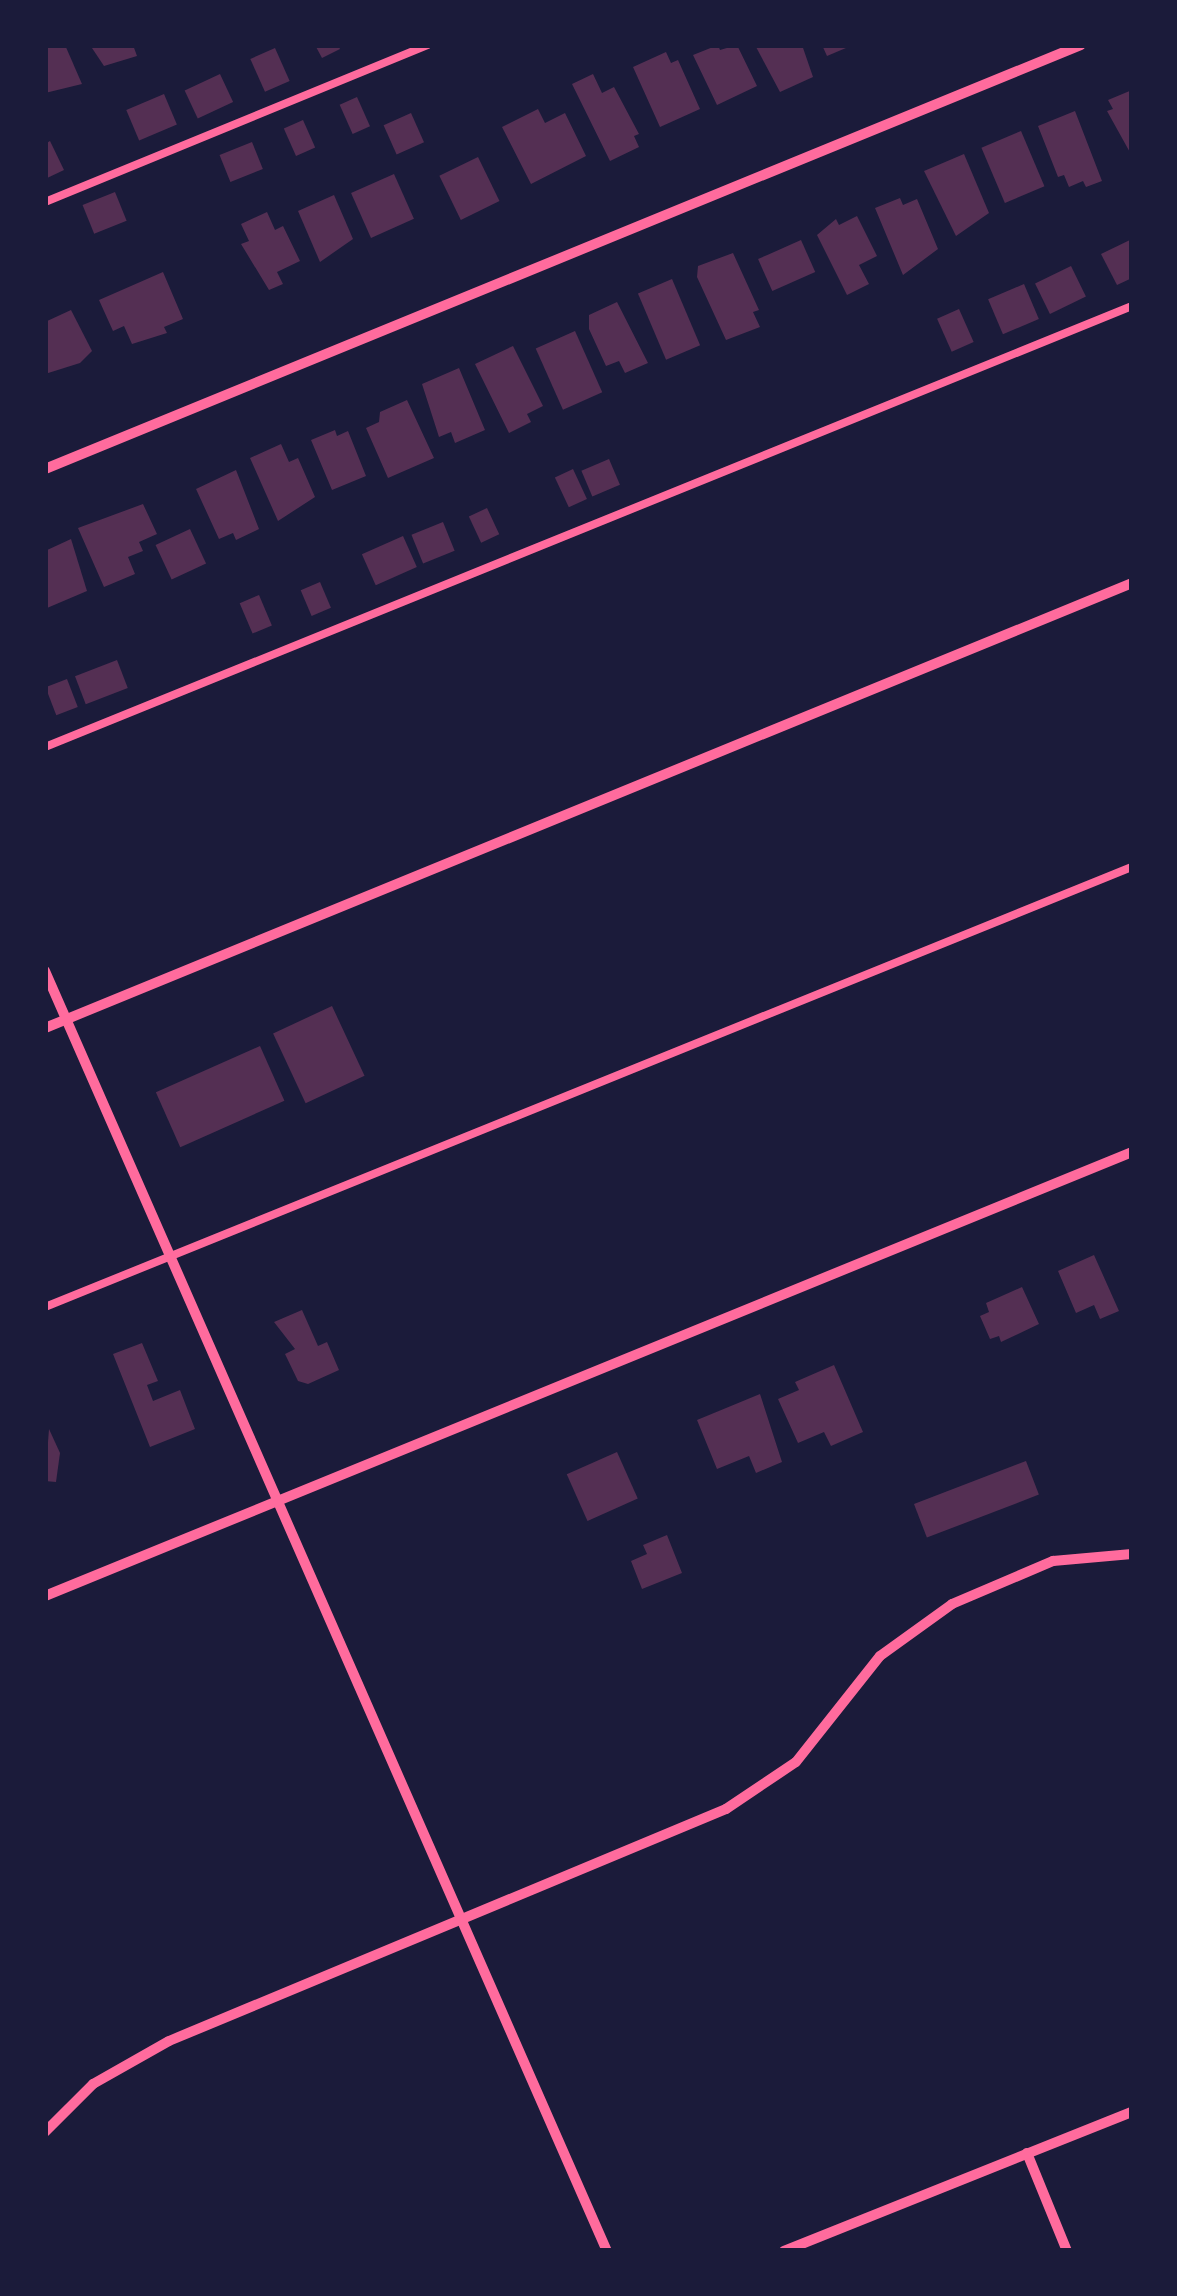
<!DOCTYPE html>
<html>
<head>
<meta charset="utf-8">
<style>
	body { margin:0 }
	#map { position:relative; width:1177px; height:2296px; overflow:hidden; background:#1b1b3a; font-family:"Space Grotesk",sans-serif }
	div>[style] { position:absolute }
	.building>* { inset:0; background:#542f53; transform-origin:0 0 }
	.service>* { height:8px; margin:-4px; padding:0 4px; transform-origin:4px; border-radius:4px; background:#ff6b9d }
	.minor>* { height:10px; margin:-5px; padding:0 5px; transform-origin:5px; border-radius:5px; background:#ff6b9d }
	span { translate:-50% -50%; white-space:nowrap; text-align:center; line-height:1.15; -webkit-text-stroke:10px #1b1b3a; paint-order:stroke }
	.frame { position:absolute; inset:0; border:48px solid #1b1b3a; pointer-events:none }
</style>
</head>
<body>
<div id="map">
	<div class="building">
		<div style="clip-path:polygon(45px 45px,65px 45px,82px 84px,45px 93px)"></div>
		<div style="clip-path:polygon(90px 45px,133px 45px,137px 56px,104px 66px)"></div>
		<div style="clip-path:polygon(315px 45px,338px 45px,340px 49px,322px 58px)"></div>
		<div style="clip-path:polygon(718px 45px,720px 50px,737px 45px,757px 86px,717px 105px,693px 55px)"></div>
		<div style="clip-path:polygon(755px 45px,802px 45px,813px 77px,780px 92px)"></div>
		<div style="clip-path:polygon(822px 45px,853px 45px,827px 56px)"></div>
		<div style="left:275px;top:48px;width:36px;height:27px;rotate:66deg"></div>
		<div style="clip-path:polygon(666px 52px,671px 63px,678px 60px,700px 109px,660px 127px,633px 67px)"></div>
		<div style="left:220px;top:74px;width:31px;height:39px;rotate:65deg"></div>
		<div style="clip-path:polygon(593px 74px,602px 93px,614px 87px,639px 134px,634px 136px,639px 147px,610px 161px,572px 84px)"></div>
		<div style="clip-path:polygon(1132px 90px,1132px 156px,1107px 111px,1113px 109px,1108px 100px)"></div>
		<div style="left:164px;top:94px;width:33px;height:41px;rotate:67deg"></div>
		<div style="left:357px;top:97px;width:32px;height:19px;rotate:66deg"></div>
		<div style="clip-path:polygon(538px 109px,545px 123px,565px 113px,586px 156px,531px 184px,502px 127px)"></div>
		<div style="clip-path:polygon(1075px 111px,1102px 181px,1086px 187px,1083px 181px,1069px 187px,1064px 175px,1058px 177px,1038px 126px)"></div>
		<div style="left:411px;top:113px;width:32px;height:30px;rotate:66deg"></div>
		<div style="left:303px;top:120px;width:30px;height:21px;rotate:66deg"></div>
		<div style="left:1021px;top:131px;width:60px;height:43px;rotate:67deg"></div>
		<div style="clip-path:polygon(50px 141px,64px 170px,45px 179px,45px 144px)"></div>
		<div style="left:252px;top:142px;width:29px;height:35px;rotate:68deg"></div>
		<div style="clip-path:polygon(964px 154px,989px 213px,956px 236px,924px 171px)"></div>
		<div style="left:478px;top:157px;width:49px;height:43px;rotate:64deg"></div>
		<div style="left:394px;top:174px;width:49px;height:47px;rotate:66deg"></div>
		<div style="left:115px;top:192px;width:31px;height:35px;rotate:68deg"></div>
		<div style="clip-path:polygon(334px 195px,353px 239px,320px 262px,298px 211px)"></div>
		<div style="clip-path:polygon(900px 198px,903px 205px,917px 199px,938px 249px,903px 275px,875px 208px)"></div>
		<div style="clip-path:polygon(267px 212px,275px 230px,283px 226px,300px 261px,277px 272px,283px 284px,269px 290px,241px 244px,249px 241px,241px 224px)"></div>
		<div style="clip-path:polygon(857px 216px,877px 256px,859px 265px,869px 284px,847px 295px,817px 235px,836px 219px,839px 225px)"></div>
		<div style="clip-path:polygon(1132px 239px,1132px 278px,1117px 285px,1101px 254px)"></div>
		<div style="left:801px;top:240px;width:35px;height:47px;rotate:66deg"></div>
		<div style="clip-path:polygon(733px 253px,759px 310px,753px 312px,760px 327px,726px 340px,697px 277px,698px 266px)"></div>
		<div style="left:1071px;top:266px;width:34px;height:40px;rotate:64deg"></div>
		<div style="clip-path:polygon(163px 272px,183px 319px,164px 327px,167px 333px,132px 344px,124px 326px,113px 331px,99px 300px)"></div>
		<div style="left:672px;top:279px;width:72px;height:37px;rotate:67deg"></div>
		<div style="left:1024px;top:284px;width:38px;height:39px;rotate:67deg"></div>
		<div style="clip-path:polygon(617px 302px,648px 363px,625px 373px,619px 361px,606px 366px,589px 329px,589px 315px)"></div>
		<div style="left:959px;top:309px;width:36px;height:24px;rotate:66deg"></div>
		<div style="clip-path:polygon(71px 310px,92px 351px,80px 363px,45px 374px,45px 322px)"></div>
		<div style="left:575px;top:331px;width:67px;height:43px;rotate:66deg"></div>
		<div style="clip-path:polygon(513px 346px,543px 406px,527px 414px,531px 422px,509px 433px,475px 364px)"></div>
		<div style="clip-path:polygon(459px 368px,485px 430px,455px 443px,451px 432px,439px 437px,422px 384px)"></div>
		<div style="clip-path:polygon(407px 400px,434px 458px,388px 478px,366px 428px,379px 422px,380px 412px)"></div>
		<div style="clip-path:polygon(335px 430px,337px 436px,348px 431px,366px 476px,332px 490px,311px 440px)"></div>
		<div style="clip-path:polygon(281px 444px,289px 462px,298px 458px,315px 497px,278px 521px,250px 458px)"></div>
		<div style="left:609px;top:459px;width:28px;height:30px;rotate:67deg"></div>
		<div style="left:573px;top:469px;width:33px;height:20px;rotate:65deg"></div>
		<div style="clip-path:polygon(236px 470px,259px 529px,236px 540px,233px 533px,219px 539px,196px 489px)"></div>
		<div style="clip-path:polygon(143px 504px,157px 534px,139px 542px,143px 551px,128px 557px,135px 574px,104px 587px,78px 528px)"></div>
		<div style="left:487px;top:508px;width:29px;height:20px;rotate:65deg"></div>
		<div style="left:443px;top:522px;width:31px;height:34px;rotate:68deg"></div>
		<div style="left:190px;top:529px;width:38px;height:38px;rotate:65deg"></div>
		<div style="left:403px;top:536px;width:34px;height:45px;rotate:66deg"></div>
		<div style="clip-path:polygon(71px 539px,87px 591px,47px 608px,45px 551px)"></div>
		<div style="left:320px;top:582px;width:28px;height:21px;rotate:67deg"></div>
		<div style="left:259px;top:595px;width:33px;height:21px;rotate:67deg"></div>
		<div style="left:117px;top:660px;width:30px;height:45px;rotate:69deg"></div>
		<div style="left:67px;top:679px;width:30px;height:23px;rotate:69deg"></div>
		<div style="left:332px;top:1006px;width:77px;height:65px;rotate:65deg"></div>
		<div style="left:260px;top:1046px;width:60px;height:114px;rotate:66deg"></div>
		<div style="clip-path:polygon(1094px 1255px,1119px 1311px,1100px 1319px,1094px 1305px,1076px 1313px,1058px 1271px)"></div>
		<div style="clip-path:polygon(1022px 1287px,1039px 1324px,1001px 1342px,999px 1336px,990px 1339px,980px 1316px,989px 1312px,986px 1303px)"></div>
		<div style="clip-path:polygon(302px 1310px,318px 1346px,327px 1342px,339px 1370px,308px 1384px,298px 1381px,285px 1354px,295px 1349px,274px 1322px)"></div>
		<div style="clip-path:polygon(142px 1343px,158px 1381px,147px 1385px,153px 1401px,180px 1390px,195px 1429px,150px 1447px,113px 1354px)"></div>
		<div style="clip-path:polygon(834px 1365px,863px 1432px,831px 1446px,824px 1432px,798px 1443px,778px 1399px,799px 1390px,795px 1382px)"></div>
		<div style="clip-path:polygon(760px 1394px,782px 1462px,756px 1473px,749px 1456px,717px 1469px,697px 1420px)"></div>
		<div style="clip-path:polygon(49px 1429px,60px 1453px,56px 1482px,45px 1481px)"></div>
		<div style="left:617px;top:1452px;width:51px;height:55px;rotate:66deg"></div>
		<div style="left:1026px;top:1461px;width:36px;height:120px;rotate:69deg"></div>
		<div style="clip-path:polygon(667px 1535px,682px 1573px,642px 1589px,631px 1561px,647px 1554px,643px 1545px)"></div>
	</div>
	<div class="service">
		<div style="left:45px;top:202px;width:414px;rotate:-22.3deg"></div>
		<div style="left:45px;top:747px;width:1173px;rotate:-22.08deg"></div>
		<div style="left:45px;top:1307px;width:1173px;rotate:-22.04deg"></div>
	</div>
	<div class="minor">
		<div style="left:45px;top:469px;width:1119px;rotate:-22.26deg"></div>
		<div style="left:45px;top:971px;width:1398px;rotate:66.3deg"></div>
		<div style="left:45px;top:1028px;width:1175px;rotate:-22.26deg"></div>
		<div style="left:45px;top:1596px;width:1174px;rotate:-22.22deg"></div>
		<div style="left:45px;top:2132px;width:68px;rotate:-45deg"></div>
		<div style="left:93px;top:2084px;width:87px;rotate:-29.5deg"></div>
		<div style="left:169px;top:2041px;width:603px;rotate:-22.61deg"></div>
		<div style="left:726px;top:1809px;width:84px;rotate:-33.9deg"></div>
		<div style="left:796px;top:1762px;width:135px;rotate:-51.6deg"></div>
		<div style="left:880px;top:1656px;width:89px;rotate:-35.8deg"></div>
		<div style="left:952px;top:1604px;width:110px;rotate:-23.1deg"></div>
		<div style="left:1053px;top:1561px;width:79px;rotate:-5.1deg"></div>
		<div style="left:1027px;top:2153px;width:106px;rotate:67.8deg"></div>
		<div style="left:784px;top:2251px;width:375px;rotate:-21.8deg"></div>
	</div>
	<div class="frame"></div>
</div>
</body>
</html>
